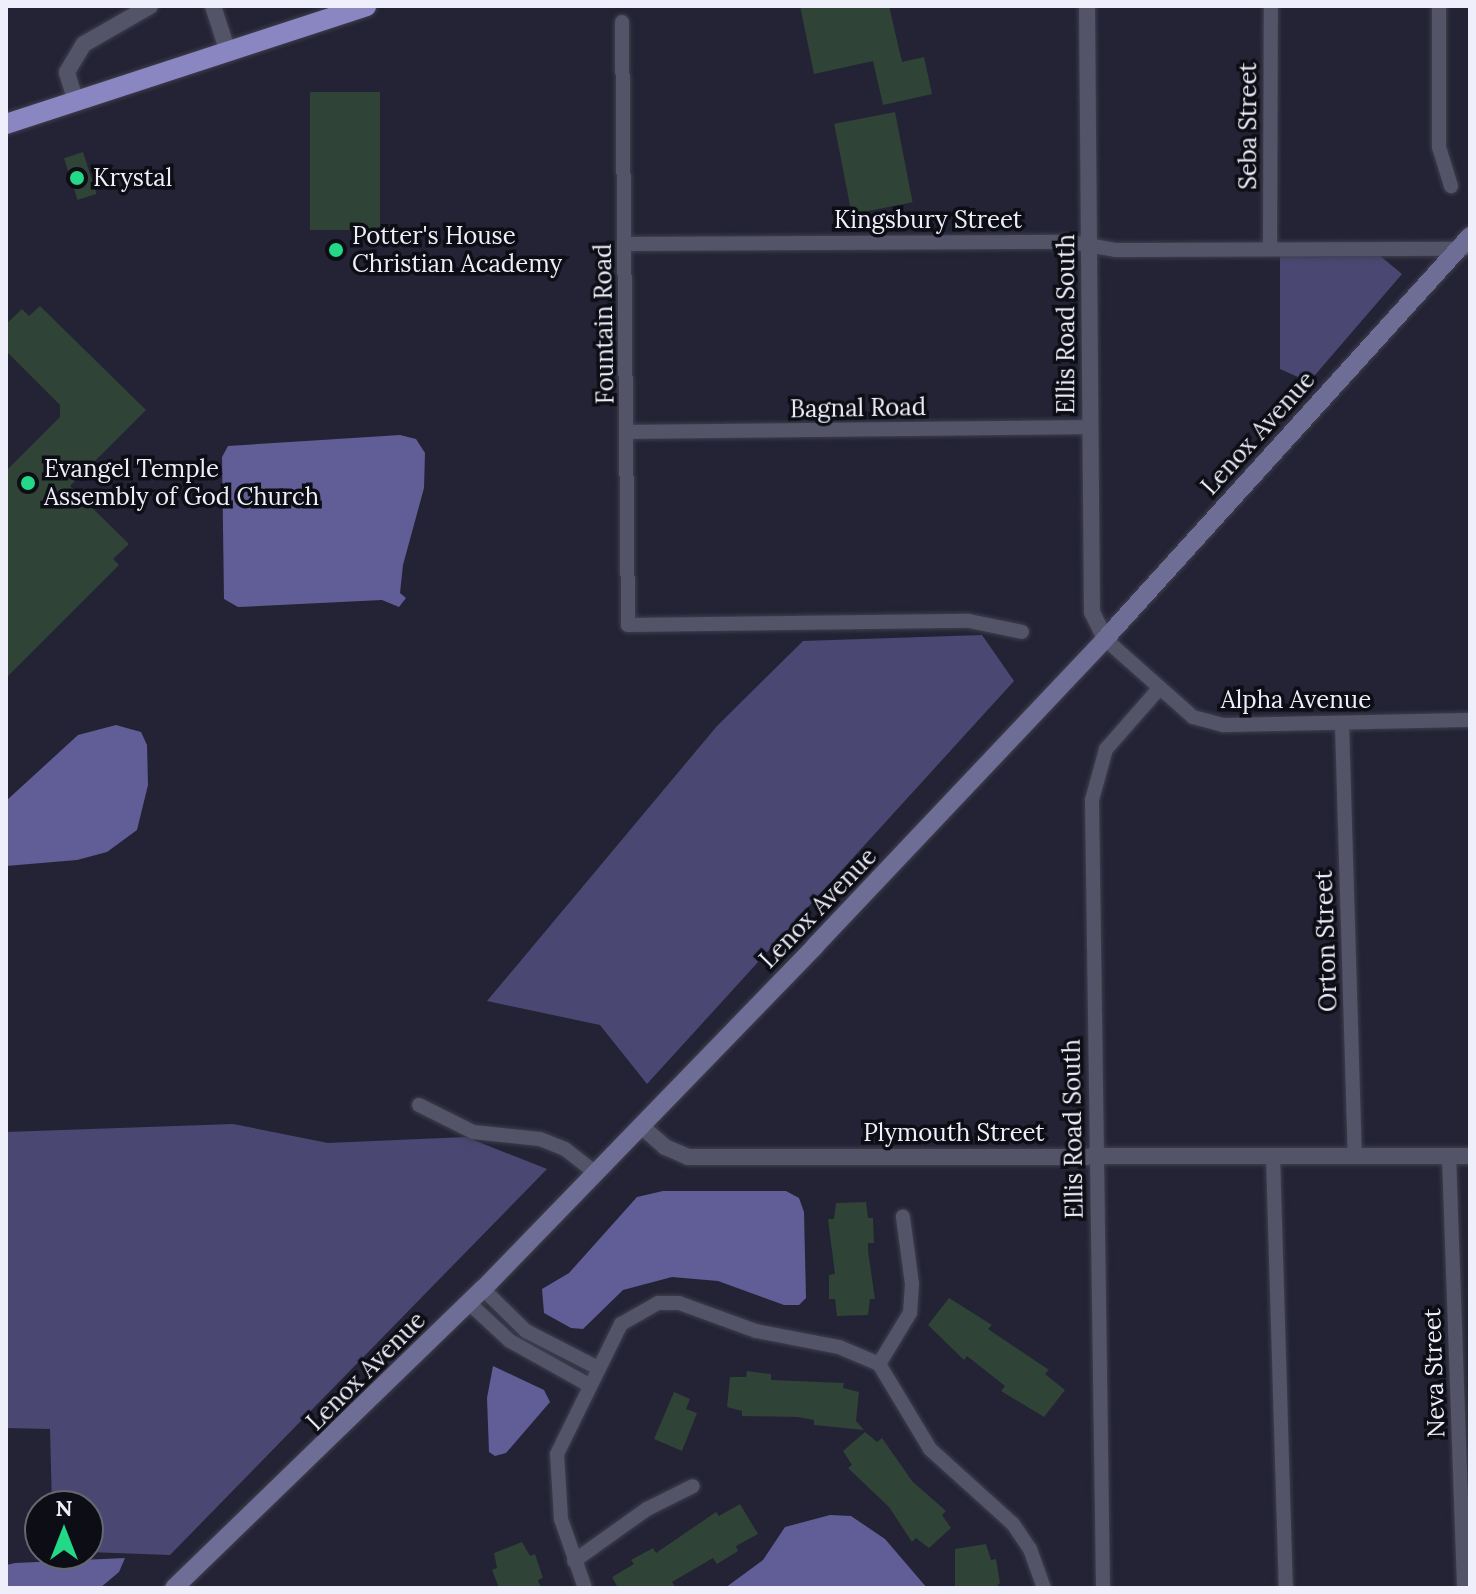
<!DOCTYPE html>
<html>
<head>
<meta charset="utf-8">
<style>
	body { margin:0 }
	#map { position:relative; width:1476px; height:1594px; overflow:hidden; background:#232335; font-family:Lora,serif }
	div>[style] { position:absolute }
	.green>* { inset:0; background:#4a4872 }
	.water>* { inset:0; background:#605d97 }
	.building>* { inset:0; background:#2f4336; transform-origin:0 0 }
	.roads { filter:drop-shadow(0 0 2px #3f3e4d) drop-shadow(0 0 2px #3f3e4d) }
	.minor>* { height:14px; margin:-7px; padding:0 7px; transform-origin:7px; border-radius:7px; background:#545468 }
	.tertiary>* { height:16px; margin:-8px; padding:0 8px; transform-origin:8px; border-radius:8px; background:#545468 }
	.secondary>* { height:18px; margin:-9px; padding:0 9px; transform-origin:9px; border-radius:9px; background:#6e6d95 }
	.primary>* { height:20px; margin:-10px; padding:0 10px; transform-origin:10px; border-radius:10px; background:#8986c2 }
	.dots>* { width:22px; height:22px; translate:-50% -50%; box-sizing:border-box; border:4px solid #0d0d15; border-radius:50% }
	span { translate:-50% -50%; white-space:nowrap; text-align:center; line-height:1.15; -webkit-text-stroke:7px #0d0d15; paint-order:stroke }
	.street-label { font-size:24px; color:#efeffb }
	.poi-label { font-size:24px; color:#efeffb }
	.left { translate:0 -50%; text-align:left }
	.frame { position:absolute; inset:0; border:8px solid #efeffb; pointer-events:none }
	.north { position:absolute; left:24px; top:1490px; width:80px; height:80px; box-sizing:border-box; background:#0d0d15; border:2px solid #676771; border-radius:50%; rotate:0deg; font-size:22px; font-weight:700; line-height:32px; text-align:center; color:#efeffb }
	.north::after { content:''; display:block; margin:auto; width:28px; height:36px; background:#23d886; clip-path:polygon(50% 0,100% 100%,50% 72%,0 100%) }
</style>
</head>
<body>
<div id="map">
	<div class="green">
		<div style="clip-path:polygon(1280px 253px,1379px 255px,1402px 274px,1309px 382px,1280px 369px)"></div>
		<div style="clip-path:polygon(982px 635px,1014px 681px,647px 1084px,600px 1025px,487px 1001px,717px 726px,803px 641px)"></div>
		<div style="clip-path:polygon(233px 1124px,328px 1143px,466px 1137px,547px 1169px,170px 1555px,88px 1552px,88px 1506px,52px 1506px,50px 1429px,6px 1428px,6px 1132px)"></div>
	</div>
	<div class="water">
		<div style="clip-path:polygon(400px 435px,416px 439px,425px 453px,424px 488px,403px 565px,400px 593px,406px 598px,399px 607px,382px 600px,238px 607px,224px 599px,222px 457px,228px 446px)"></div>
		<div style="clip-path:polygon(116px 725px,141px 732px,147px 745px,148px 785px,137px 830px,107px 852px,77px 860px,6px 866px,6px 801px,78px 735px)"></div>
		<div style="clip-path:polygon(663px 1191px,786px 1191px,799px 1198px,804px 1212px,806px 1298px,799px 1305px,784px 1305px,718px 1281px,672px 1277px,623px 1290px,583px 1329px,571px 1328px,544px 1313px,542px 1289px,569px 1273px,637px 1197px)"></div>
		<div style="clip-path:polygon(493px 1366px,544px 1390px,550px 1402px,506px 1453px,495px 1456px,489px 1452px,487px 1398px)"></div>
		<div style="clip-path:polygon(830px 1515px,851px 1516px,885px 1539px,927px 1588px,725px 1588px,763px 1560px,785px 1527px)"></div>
		<div style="clip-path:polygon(125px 1558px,119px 1572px,100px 1588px,6px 1588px,6px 1565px,15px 1563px)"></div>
	</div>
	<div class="building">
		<div style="clip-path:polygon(800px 6px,889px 6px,902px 62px,924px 57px,932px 94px,883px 105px,873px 61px,814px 74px)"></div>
		<div style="left:310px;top:92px;width:70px;height:138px"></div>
		<div style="left:895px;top:112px;width:92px;height:62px;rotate:79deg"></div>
		<div style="left:83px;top:152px;width:44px;height:20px;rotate:72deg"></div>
		<div style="clip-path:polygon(40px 306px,146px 410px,70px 486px,129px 544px,113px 559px,119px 565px,6px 678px,6px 471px,60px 417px,60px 405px,6px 351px,6px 324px,22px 309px,29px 316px)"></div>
		<div style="clip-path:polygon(866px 1202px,868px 1218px,873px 1218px,874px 1243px,868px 1243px,868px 1251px,875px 1299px,870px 1299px,868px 1315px,837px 1316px,835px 1299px,829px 1299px,829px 1275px,835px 1274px,828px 1219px,834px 1219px,836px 1203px)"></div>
		<div style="clip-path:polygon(949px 1298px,992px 1325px,988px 1329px,1049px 1370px,1045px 1374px,1065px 1390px,1044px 1417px,1001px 1391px,1005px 1386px,967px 1356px,964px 1360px,928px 1325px)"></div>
		<div style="clip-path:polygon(747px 1371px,771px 1374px,771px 1380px,844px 1383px,843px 1388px,859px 1392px,856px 1421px,864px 1430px,814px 1425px,814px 1420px,798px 1417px,742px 1416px,742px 1411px,727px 1407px,730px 1377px,746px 1377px)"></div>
		<div style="clip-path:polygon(674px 1392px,690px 1399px,686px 1409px,697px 1413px,682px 1451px,654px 1439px)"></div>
		<div style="clip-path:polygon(865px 1432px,877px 1442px,882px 1438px,912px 1481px,946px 1511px,942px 1515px,951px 1528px,929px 1548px,916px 1538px,912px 1542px,889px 1507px,848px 1468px,852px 1465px,843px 1451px)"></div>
		<div style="clip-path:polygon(740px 1504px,758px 1534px,736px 1546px,738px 1551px,717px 1564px,713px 1558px,672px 1582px,676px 1588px,618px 1588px,612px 1577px,634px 1564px,631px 1560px,653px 1548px,656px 1553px,716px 1512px,719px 1516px)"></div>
		<div style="clip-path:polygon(522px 1542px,530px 1556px,535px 1554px,543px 1578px,538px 1580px,541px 1588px,499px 1588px,492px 1570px,497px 1568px,494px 1553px)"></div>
		<div style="clip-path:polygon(986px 1544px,991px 1560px,996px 1559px,1000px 1583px,995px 1588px,955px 1588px,955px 1549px)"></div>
	</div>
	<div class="roads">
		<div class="minor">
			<div style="left:1439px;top:6px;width:141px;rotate:90deg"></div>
			<div style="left:1439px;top:147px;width:41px;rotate:72.9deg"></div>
			<div style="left:622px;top:22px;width:603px;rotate:89.43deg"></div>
			<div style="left:628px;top:625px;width:341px;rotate:-0.7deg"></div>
			<div style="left:969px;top:621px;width:54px;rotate:11.7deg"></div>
			<div style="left:625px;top:244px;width:446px;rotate:-0.3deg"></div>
			<div style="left:1071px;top:242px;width:46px;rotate:10.1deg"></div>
			<div style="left:1116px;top:250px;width:348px;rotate:-0.2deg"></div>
			<div style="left:1270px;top:247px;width:241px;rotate:-89.8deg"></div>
			<div style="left:628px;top:432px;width:461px;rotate:-0.6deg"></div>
			<div style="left:1105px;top:639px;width:118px;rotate:41.6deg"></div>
			<div style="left:1193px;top:717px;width:31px;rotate:15deg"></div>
			<div style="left:1223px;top:725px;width:247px;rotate:-1.2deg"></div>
			<div style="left:1342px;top:724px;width:432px;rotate:88.3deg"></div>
			<div style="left:419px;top:1105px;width:60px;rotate:26.6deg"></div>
			<div style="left:473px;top:1132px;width:67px;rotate:6deg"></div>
			<div style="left:540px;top:1139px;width:27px;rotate:22deg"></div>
			<div style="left:565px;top:1149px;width:39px;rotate:38deg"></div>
			<div style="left:1273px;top:1156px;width:432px;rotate:88.3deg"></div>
			<div style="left:1449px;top:1156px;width:432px;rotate:88deg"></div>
			<div style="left:483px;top:1289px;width:60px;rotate:44.3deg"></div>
			<div style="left:526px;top:1331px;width:81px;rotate:27.2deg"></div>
			<div style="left:469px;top:1303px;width:56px;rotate:42.8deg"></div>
			<div style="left:510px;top:1341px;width:90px;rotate:29.1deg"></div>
			<div style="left:879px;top:1364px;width:60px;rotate:-58.7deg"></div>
			<div style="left:910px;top:1313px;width:29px;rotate:-86deg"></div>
			<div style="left:912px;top:1284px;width:68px;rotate:-97.7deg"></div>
			<div style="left:574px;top:1561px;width:90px;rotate:-35.5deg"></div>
			<div style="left:647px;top:1509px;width:51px;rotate:-26.6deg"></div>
			<div style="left:585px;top:1588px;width:73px;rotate:-109.2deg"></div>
			<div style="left:561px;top:1519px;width:65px;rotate:-93.5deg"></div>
			<div style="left:557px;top:1454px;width:145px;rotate:-63.8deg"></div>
			<div style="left:621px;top:1324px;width:43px;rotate:-29.6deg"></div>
			<div style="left:658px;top:1303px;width:21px"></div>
			<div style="left:679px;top:1303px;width:82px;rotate:20deg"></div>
			<div style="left:756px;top:1331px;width:85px;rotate:10.9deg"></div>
			<div style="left:839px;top:1347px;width:43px;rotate:23deg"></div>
			<div style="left:879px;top:1364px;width:99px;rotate:59deg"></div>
			<div style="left:930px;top:1449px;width:112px;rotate:42.1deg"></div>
			<div style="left:1013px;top:1524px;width:30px;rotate:56deg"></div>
			<div style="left:1030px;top:1549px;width:41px;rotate:70.3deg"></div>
			<div style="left:1103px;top:1588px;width:788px;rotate:-90.8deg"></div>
			<div style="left:1092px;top:800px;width:53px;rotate:-74.6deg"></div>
			<div style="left:1106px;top:749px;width:77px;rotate:-48.7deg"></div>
		</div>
		<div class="tertiary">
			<div style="left:213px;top:6px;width:45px;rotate:72deg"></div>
			<div style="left:1087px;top:6px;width:606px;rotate:89.53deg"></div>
			<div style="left:1092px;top:612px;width:30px;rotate:64deg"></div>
			<div style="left:75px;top:99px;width:28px;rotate:-107deg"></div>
			<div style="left:67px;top:72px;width:33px;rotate:-59deg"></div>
			<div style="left:84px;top:44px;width:76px;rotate:-29.9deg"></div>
			<div style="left:641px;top:1126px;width:32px;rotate:41deg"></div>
			<div style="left:665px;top:1147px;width:25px;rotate:23deg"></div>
			<div style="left:688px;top:1157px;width:782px;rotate:-0.07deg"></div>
		</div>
		<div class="secondary">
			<div style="left:174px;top:1588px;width:430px;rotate:-44.1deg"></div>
			<div style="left:483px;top:1289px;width:477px;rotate:-45.9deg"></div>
			<div style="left:815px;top:946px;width:422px;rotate:-46.6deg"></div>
			<div style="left:1105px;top:639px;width:544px;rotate:-47.83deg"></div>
		</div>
		<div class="primary">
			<div style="left:6px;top:124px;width:379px;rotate:-18.1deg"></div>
		</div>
	</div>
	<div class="dots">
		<div style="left:77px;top:178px;background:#23d886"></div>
		<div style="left:336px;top:250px;background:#23d886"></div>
		<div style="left:28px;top:483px;background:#23d886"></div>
	</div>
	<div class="street-label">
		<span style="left:1248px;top:126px;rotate:-90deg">Seba Street</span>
		<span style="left:928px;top:220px">Kingsbury Street</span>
		<span style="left:604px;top:324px;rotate:-91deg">Fountain Road</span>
		<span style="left:1066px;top:324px;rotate:-90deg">Ellis Road South</span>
		<span style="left:858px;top:408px;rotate:-1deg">Bagnal Road</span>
		<span style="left:1258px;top:433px;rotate:-48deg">Lenox Avenue</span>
		<span style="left:1296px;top:700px">Alpha Avenue</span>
		<span style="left:818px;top:908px;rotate:-46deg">Lenox Avenue</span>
		<span style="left:1326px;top:941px;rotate:-92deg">Orton Street</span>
		<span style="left:1073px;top:1129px;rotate:-91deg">Ellis Road South</span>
		<span style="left:954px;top:1133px">Plymouth Street</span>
		<span style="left:366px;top:1371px;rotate:-45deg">Lenox Avenue</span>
		<span style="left:1434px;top:1373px;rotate:-92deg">Neva Street</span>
	</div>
	<div class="poi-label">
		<span class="left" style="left:93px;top:178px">Krystal</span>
		<span class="left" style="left:352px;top:250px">Potter's House<br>Christian Academy</span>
		<span class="left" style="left:44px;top:483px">Evangel Temple<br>Assembly of God Church</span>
	</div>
	<div class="frame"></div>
	<div class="north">N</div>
</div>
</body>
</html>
